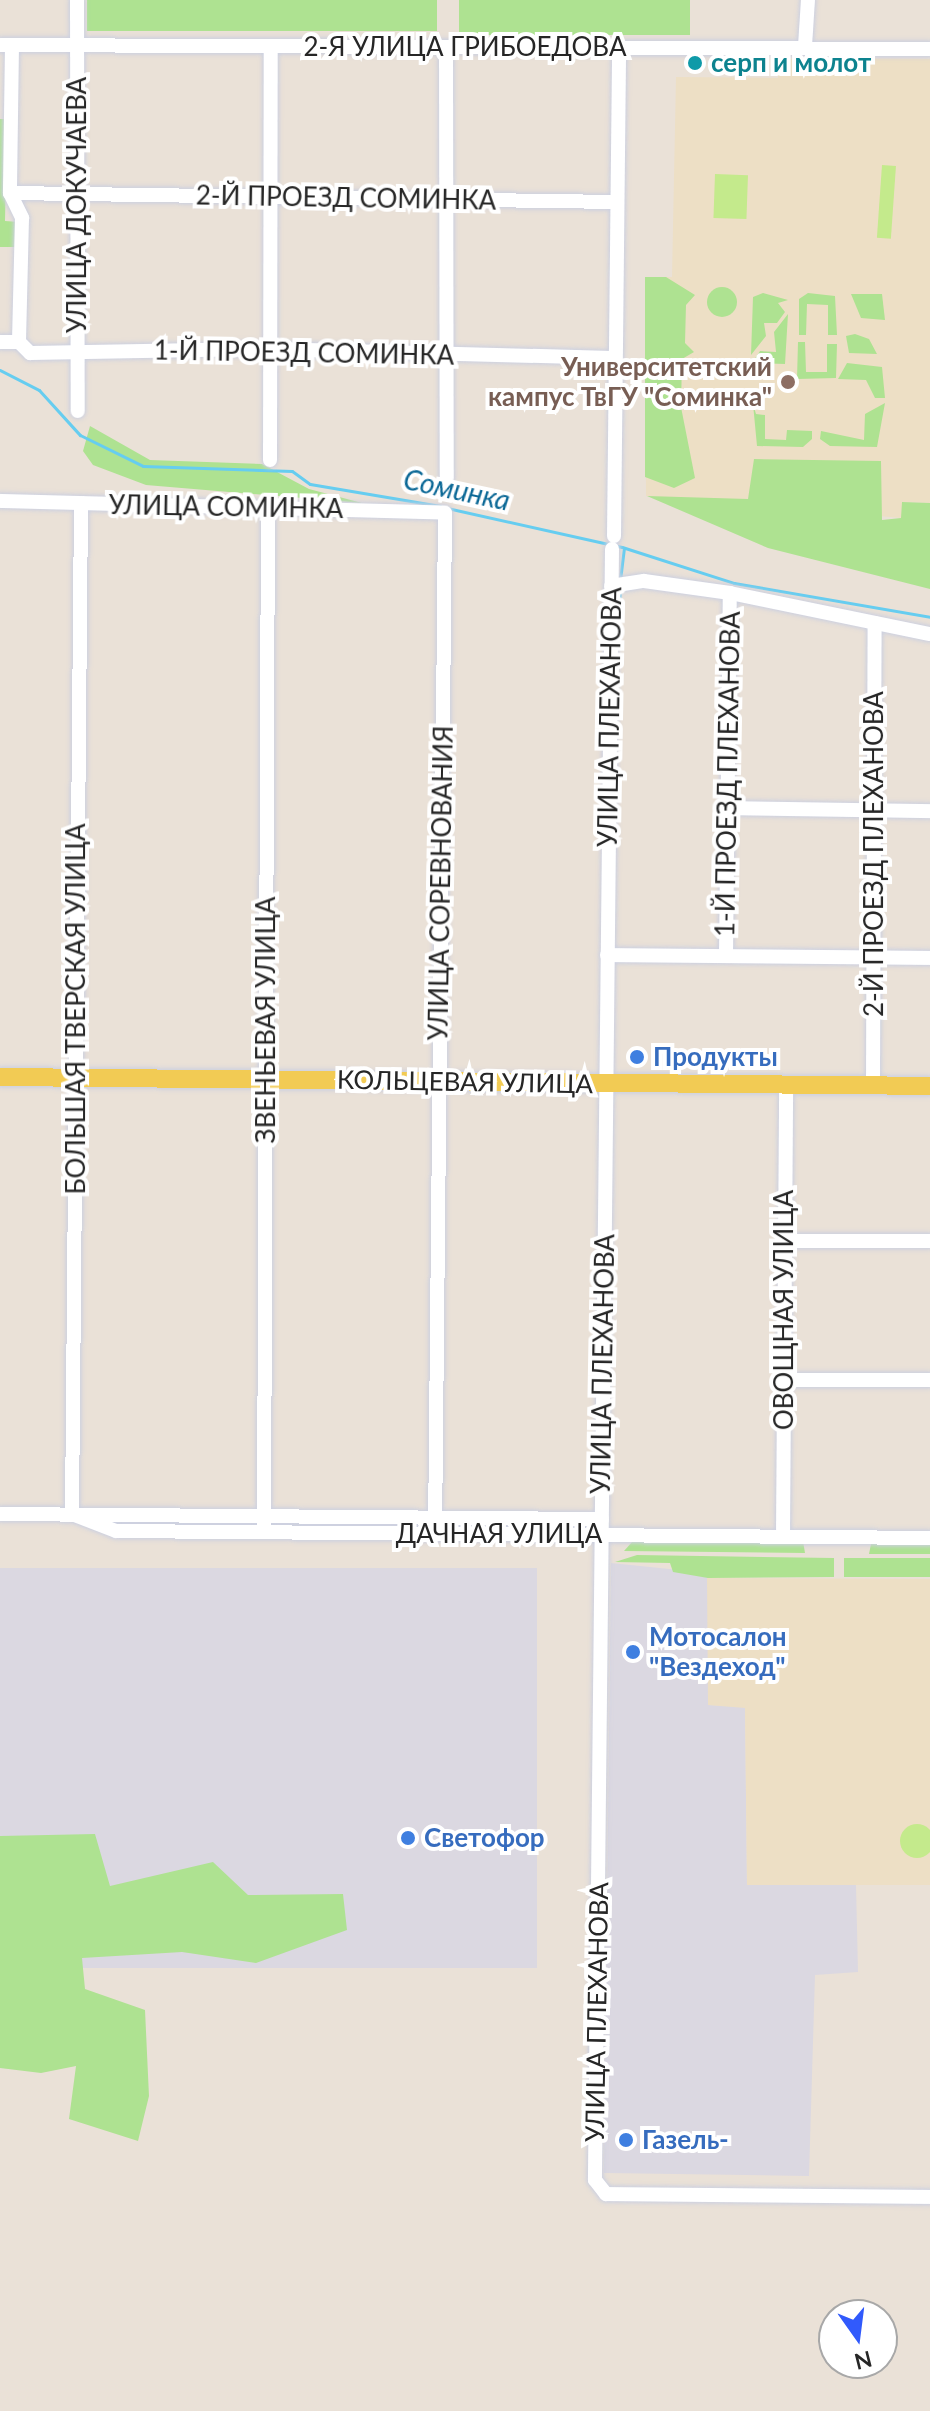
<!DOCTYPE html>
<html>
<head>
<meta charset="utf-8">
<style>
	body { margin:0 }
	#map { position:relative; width:930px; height:2411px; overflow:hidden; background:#eae1d7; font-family:Lato,sans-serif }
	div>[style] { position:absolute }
	.industrial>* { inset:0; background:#dbd8e1; transform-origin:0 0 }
	.education>* { inset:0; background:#eddfc5 }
	.green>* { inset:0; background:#aee291; transform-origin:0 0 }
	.round { border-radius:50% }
	.pitch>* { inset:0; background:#c4ea8c; transform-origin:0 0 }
	.stream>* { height:3px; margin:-1.5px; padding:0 1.5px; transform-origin:1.5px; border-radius:1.5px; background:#66cdf0 }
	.roads { filter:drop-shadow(0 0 2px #ccd0e0) drop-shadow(0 0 2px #ccd0e0) }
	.minor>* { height:14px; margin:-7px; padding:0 7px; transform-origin:7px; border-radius:7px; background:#fff }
	.major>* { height:18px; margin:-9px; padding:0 9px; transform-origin:9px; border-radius:9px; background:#f2cb54 }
	.dots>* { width:22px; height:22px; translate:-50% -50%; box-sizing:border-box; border:4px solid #fff; border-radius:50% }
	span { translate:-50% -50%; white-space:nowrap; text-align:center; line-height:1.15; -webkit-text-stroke:8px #fff; paint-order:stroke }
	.street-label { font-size:26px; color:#262626 }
	.culture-label { font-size:26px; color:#0d838f; font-weight:700 }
	.left { translate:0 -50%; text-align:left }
	.education-label { font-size:26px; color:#785e54; font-weight:700 }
	.right { translate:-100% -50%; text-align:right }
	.shop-label { font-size:26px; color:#366cbe; font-weight:700 }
	.water-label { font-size:28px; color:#0b6896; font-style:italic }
	.north { position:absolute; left:818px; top:2299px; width:80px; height:80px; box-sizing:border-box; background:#fff; border:2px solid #a8a8a8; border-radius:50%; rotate:166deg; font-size:22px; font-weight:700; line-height:32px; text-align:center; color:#262626 }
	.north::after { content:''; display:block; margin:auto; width:28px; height:36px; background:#315afc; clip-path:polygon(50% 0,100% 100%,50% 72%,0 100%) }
</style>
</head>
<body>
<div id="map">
	<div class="industrial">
		<div style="clip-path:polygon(611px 1563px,708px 1573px,708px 1705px,745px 1707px,747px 1884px,856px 1885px,858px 1972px,815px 1975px,809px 2176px,604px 2173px)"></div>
		<div style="left:0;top:1568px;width:537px;height:400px"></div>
	</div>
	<div class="education">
		<div style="clip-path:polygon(798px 58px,930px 59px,930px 503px,902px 502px,902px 518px,646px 496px,645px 277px,672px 277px,676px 77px,778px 78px,778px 61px)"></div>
		<div style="clip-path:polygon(707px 1578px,930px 1579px,930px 1885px,747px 1885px,745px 1708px,708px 1705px)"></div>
	</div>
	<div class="green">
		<div style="left:87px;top:0;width:350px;height:31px"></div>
		<div style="left:459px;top:0;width:231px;height:35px"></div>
		<div style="clip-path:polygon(0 119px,7px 119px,5px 221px,19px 222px,18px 247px,0 247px)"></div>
		<div style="clip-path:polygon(645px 277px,666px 277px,695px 295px,686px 305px,685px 343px,694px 352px,682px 359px,681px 407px,695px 478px,674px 488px,645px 477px)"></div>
		<div class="round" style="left:707px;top:287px;width:30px;height:30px"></div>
		<div style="clip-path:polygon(763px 293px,788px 300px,778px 303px,785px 312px,777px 323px,764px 323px,766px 336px,751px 355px,753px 297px)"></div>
		<div style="clip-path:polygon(808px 293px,835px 296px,837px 335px,828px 335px,828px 305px,807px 304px,806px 335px,799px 335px,799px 299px)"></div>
		<div style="clip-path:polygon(851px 294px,882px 294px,885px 320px,861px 318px)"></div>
		<div style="clip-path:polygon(788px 314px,785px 364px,752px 363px,760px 351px,776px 352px,774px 332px)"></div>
		<div style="clip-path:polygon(855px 334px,869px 339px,877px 354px,849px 353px,846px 336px)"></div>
		<div style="clip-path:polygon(798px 342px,805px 342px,806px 372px,827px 372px,827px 344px,837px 344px,836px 378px,797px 379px)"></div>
		<div style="clip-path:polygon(847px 363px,882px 367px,885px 398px,875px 398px,866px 380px,838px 379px)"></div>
		<div style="clip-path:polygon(885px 403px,877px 447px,830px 446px,820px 439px,821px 431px,864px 440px,865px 414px)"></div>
		<div style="clip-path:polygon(753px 404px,756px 414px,765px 415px,765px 439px,786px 440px,787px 430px,812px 431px,812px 439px,803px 447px,757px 446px)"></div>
		<div style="clip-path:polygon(90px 426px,150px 460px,262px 464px,309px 489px,362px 503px,146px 485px,93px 465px,83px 451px)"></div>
		<div style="clip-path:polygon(754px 459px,881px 461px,882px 520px,901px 518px,902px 502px,930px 503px,930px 589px,768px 548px,647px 496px,748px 499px)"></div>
		<div style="clip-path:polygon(803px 1541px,805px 1553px,624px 1551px,632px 1542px)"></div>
		<div style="clip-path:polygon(930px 1542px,930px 1554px,869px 1554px,871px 1544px)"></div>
		<div style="clip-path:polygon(637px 1555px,834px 1558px,834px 1577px,708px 1578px,673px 1572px,670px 1563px,615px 1562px)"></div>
		<div style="left:844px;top:1558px;width:86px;height:19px"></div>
		<div style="clip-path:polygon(95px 1834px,110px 1886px,213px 1862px,248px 1895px,343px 1894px,347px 1930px,256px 1963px,182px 1952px,82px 1958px,85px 1989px,145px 2010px,149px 2096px,138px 2141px,69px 2119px,76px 2066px,41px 2073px,0 2068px,0 1836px)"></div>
	</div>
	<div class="pitch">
		<div style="left:882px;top:165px;width:14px;height:73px;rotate:4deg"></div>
		<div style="left:715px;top:174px;width:33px;height:44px;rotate:2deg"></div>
		<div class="round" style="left:900px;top:1824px;width:34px;height:34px"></div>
	</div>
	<div class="stream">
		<div style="left:0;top:370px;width:44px;rotate:27.1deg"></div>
		<div style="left:39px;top:390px;width:61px;rotate:47.7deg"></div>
		<div style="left:80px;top:435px;width:70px;rotate:26.2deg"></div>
		<div style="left:143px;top:466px;width:149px;rotate:1.9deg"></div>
		<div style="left:292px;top:471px;width:22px;rotate:36deg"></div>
		<div style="left:310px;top:484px;width:132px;rotate:9.6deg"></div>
		<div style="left:447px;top:508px;width:179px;rotate:12.6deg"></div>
		<div style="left:622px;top:547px;width:118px;rotate:17.8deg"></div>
		<div style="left:734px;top:583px;width:199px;rotate:9.8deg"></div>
		<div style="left:620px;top:580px;width:31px;rotate:-83deg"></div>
		<div style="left:618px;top:617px;width:28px;rotate:-86deg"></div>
	</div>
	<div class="roads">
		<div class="minor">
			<div style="left:77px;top:0;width:411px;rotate:89.9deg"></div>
			<div style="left:0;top:45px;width:930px;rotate:0.25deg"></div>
			<div style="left:12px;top:45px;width:148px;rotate:90.8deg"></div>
			<div style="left:10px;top:193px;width:28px;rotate:64deg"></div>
			<div style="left:22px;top:218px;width:124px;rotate:91.4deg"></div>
			<div style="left:805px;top:46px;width:46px;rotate:-86.3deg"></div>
			<div style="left:446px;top:47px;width:431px;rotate:89.9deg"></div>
			<div style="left:10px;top:193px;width:605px;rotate:0.85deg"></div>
			<div style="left:0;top:342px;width:19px"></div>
			<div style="left:19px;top:342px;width:16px;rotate:45deg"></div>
			<div style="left:30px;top:353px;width:240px;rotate:-1deg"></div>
			<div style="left:270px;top:349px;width:342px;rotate:1.5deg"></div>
			<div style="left:270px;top:460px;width:414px;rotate:-89.9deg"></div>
			<div style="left:0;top:501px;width:445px;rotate:1.5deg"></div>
			<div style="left:445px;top:513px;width:1022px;rotate:90.56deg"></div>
			<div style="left:614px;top:536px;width:487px;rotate:-89.4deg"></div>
			<div style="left:612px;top:549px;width:1631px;rotate:90.6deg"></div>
			<div style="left:595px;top:2180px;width:18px;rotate:52deg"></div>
			<div style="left:606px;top:2194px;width:324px;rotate:0.5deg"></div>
			<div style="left:611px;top:586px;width:33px;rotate:-9deg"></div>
			<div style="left:644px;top:581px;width:87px;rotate:7.9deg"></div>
			<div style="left:730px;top:593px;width:204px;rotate:11.6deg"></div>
			<div style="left:728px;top:808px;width:202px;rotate:0.9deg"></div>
			<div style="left:607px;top:955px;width:323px;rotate:0.5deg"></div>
			<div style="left:726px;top:956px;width:363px;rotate:-89.4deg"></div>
			<div style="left:873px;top:1085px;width:462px;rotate:-89.8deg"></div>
			<div style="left:785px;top:1241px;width:145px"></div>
			<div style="left:784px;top:1380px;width:146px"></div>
			<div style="left:0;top:1514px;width:602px;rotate:0.48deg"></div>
			<div style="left:72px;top:1514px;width:1011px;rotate:-89.49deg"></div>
			<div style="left:72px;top:1514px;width:47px;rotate:21.1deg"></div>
			<div style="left:116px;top:1531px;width:814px;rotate:0.49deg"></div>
			<div style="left:264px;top:1531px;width:1022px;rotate:-89.78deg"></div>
			<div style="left:783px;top:1536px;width:451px;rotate:-89.6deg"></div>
		</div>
		<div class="major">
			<div style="left:0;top:1077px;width:930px;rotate:0.55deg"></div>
		</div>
	</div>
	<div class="dots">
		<div style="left:695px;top:63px;background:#0f9aa8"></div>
		<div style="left:788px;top:382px;background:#8d6e63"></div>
		<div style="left:637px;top:1057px;background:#3f7fe0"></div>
		<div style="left:633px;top:1652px;background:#3f7fe0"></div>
		<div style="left:408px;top:1838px;background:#3f7fe0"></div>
		<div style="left:626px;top:2140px;background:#3f7fe0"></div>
	</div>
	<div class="street-label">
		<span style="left:465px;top:47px">2-Я УЛИЦА ГРИБОЕДОВА</span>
		<span style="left:346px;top:198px;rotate:1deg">2-Й ПРОЕЗД СОМИНКА</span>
		<span style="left:77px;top:205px;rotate:-90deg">УЛИЦА ДОКУЧАЕВА</span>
		<span style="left:304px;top:353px;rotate:1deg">1-Й ПРОЕЗД СОМИНКА</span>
		<span style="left:226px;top:507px;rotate:1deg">УЛИЦА СОМИНКА</span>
		<span style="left:610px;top:717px;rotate:-89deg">УЛИЦА ПЛЕХАНОВА</span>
		<span style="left:728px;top:774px;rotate:-89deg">1-Й ПРОЕЗД ПЛЕХАНОВА</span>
		<span style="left:874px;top:854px;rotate:-90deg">2-Й ПРОЕЗД ПЛЕХАНОВА</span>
		<span style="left:441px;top:883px;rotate:-89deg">УЛИЦА СОРЕВНОВАНИЯ</span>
		<span style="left:76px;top:1009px;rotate:-90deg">БОЛЬШАЯ ТВЕРСКАЯ УЛИЦА</span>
		<span style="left:266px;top:1020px;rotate:-90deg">ЗВЕНЬЕВАЯ УЛИЦА</span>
		<span style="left:465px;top:1082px;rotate:1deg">КОЛЬЦЕВАЯ УЛИЦА</span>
		<span style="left:784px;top:1310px;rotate:-90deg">ОВОЩНАЯ УЛИЦА</span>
		<span style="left:603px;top:1364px;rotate:-89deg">УЛИЦА ПЛЕХАНОВА</span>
		<span style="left:499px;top:1534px">ДАЧНАЯ УЛИЦА</span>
		<span style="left:597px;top:2012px;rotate:-89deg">УЛИЦА ПЛЕХАНОВА</span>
	</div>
	<div class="culture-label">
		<span class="left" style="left:711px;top:63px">серп и молот</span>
	</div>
	<div class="education-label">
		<span class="right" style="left:772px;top:382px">Университетский<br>кампус ТвГУ "Соминка"</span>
	</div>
	<div class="shop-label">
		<span class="left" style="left:653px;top:1057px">Продукты</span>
		<span class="left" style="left:649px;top:1652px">Мотосалон<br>"Вездеход"</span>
		<span class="left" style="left:424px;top:1838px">Светофор</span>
		<span class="left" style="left:642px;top:2140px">Газель-</span>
	</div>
	<div class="water-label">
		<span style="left:457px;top:489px;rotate:12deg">Соминка</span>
	</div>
	<div class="north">N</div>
</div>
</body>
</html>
